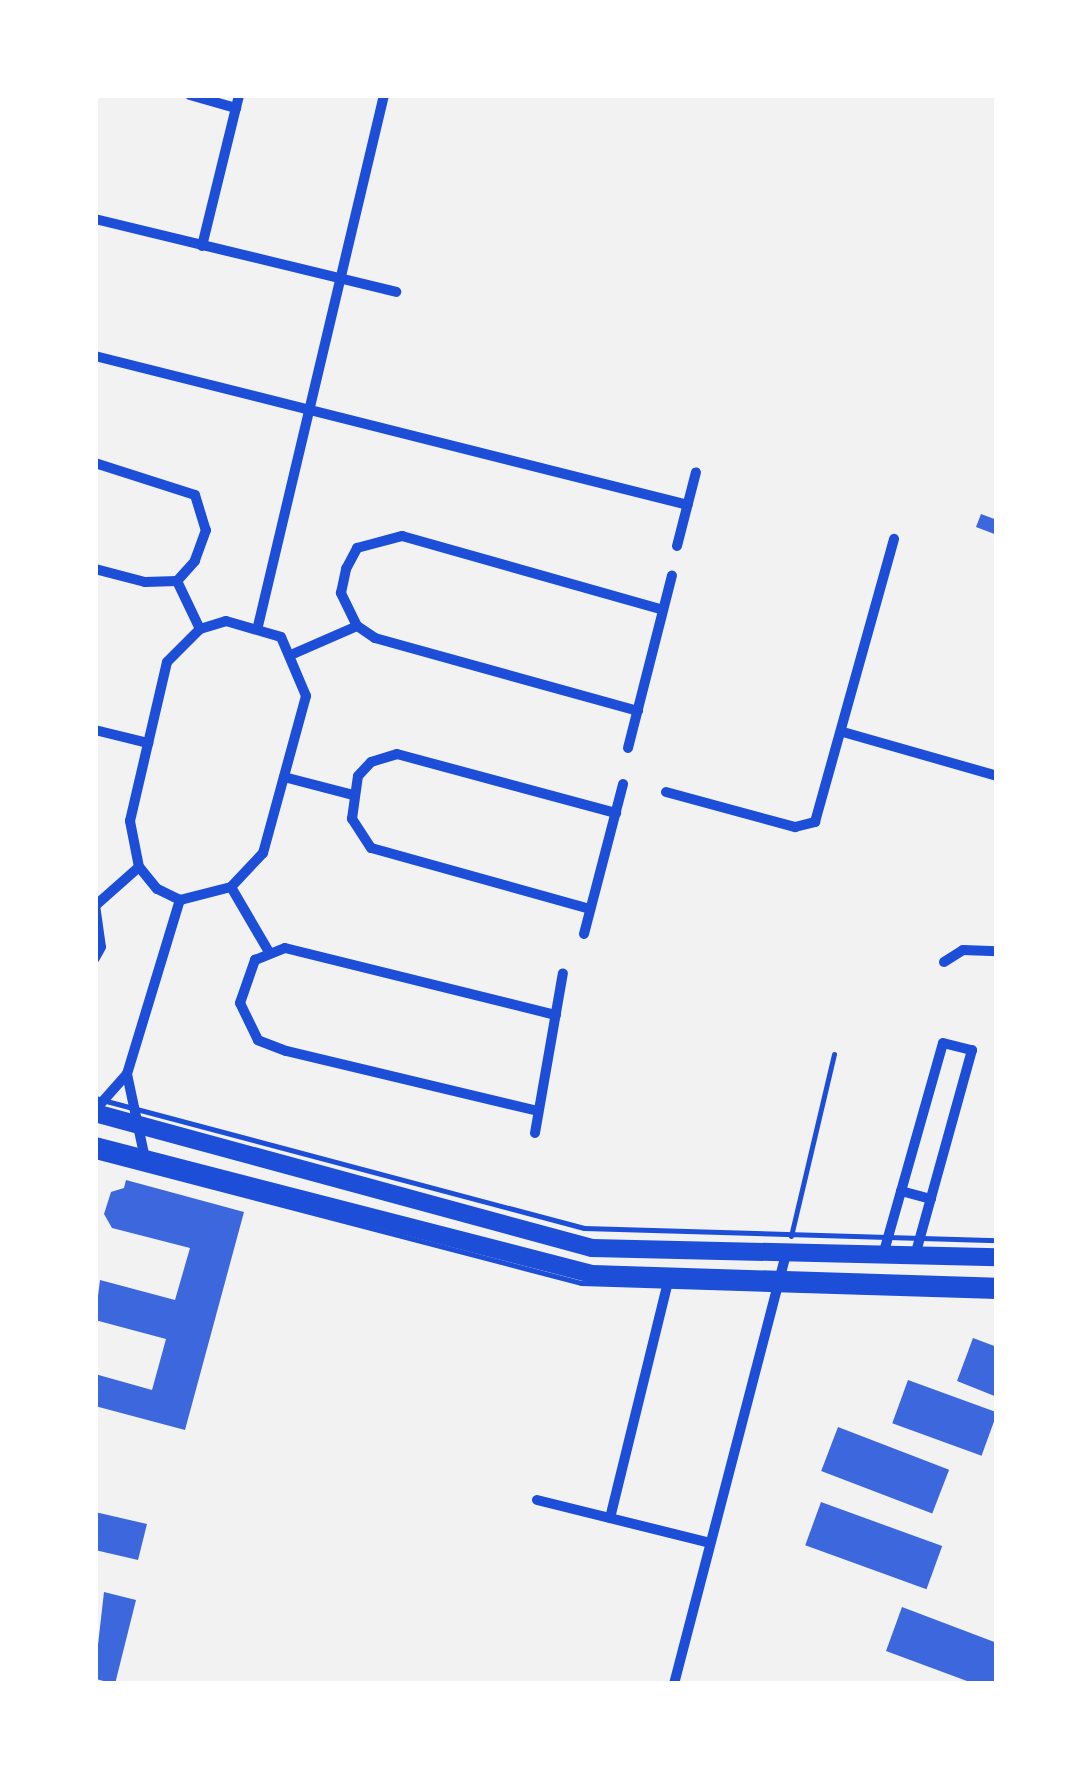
<!DOCTYPE html>
<html>
<head>
<meta charset="utf-8">
<style>
	body { margin:0 }
	#map { position:relative; width:1092px; height:1779px; overflow:hidden; background:#f2f2f2; font-family:"DM Sans",sans-serif }
	div>[style] { position:absolute }
	.building>* { inset:0; background:#3d67dc; transform-origin:0 0 }
	.service>* { height:5px; margin:-2.5px; padding:0 2.5px; transform-origin:2.5px; border-radius:2.5px; background:#1d4ed8 }
	.minor>* { height:10px; margin:-5px; padding:0 5px; transform-origin:5px; border-radius:5px; background:#1d4ed8 }
	.primary>* { height:18px; margin:-9px; padding:0 9px; transform-origin:9px; border-radius:9px; background:#1d4ed8 }
	span { translate:-50% -50%; white-space:nowrap; text-align:center; line-height:1.15; -webkit-text-stroke:8px #fff; paint-order:stroke }
	.frame { position:absolute; inset:0; border:98px solid #fff; pointer-events:none }
</style>
</head>
<body>
<div id="map">
	<div class="building">
		<div style="clip-path:polygon(981px 514px,997px 520px,997px 535px,976px 527px)"></div>
		<div style="clip-path:polygon(126px 1180px,244px 1212px,185px 1430px,95px 1406px,95px 1374px,152px 1390px,166px 1339px,95px 1320px,100px 1280px,175px 1300px,190px 1248px,112px 1228px,104px 1214px,111px 1192px,124px 1188px)"></div>
		<div style="clip-path:polygon(973px 1338px,997px 1347px,997px 1397px,957px 1381px)"></div>
		<div style="left:908px;top:1380px;width:95px;height:46px;rotate:20deg"></div>
		<div style="left:838px;top:1427px;width:119px;height:47px;rotate:21deg"></div>
		<div style="left:821px;top:1502px;width:129px;height:46px;rotate:20deg"></div>
		<div style="clip-path:polygon(95px 1512px,147px 1524px,138px 1560px,95px 1550px)"></div>
		<div style="clip-path:polygon(104px 1592px,136px 1600px,115px 1684px,96px 1679px,95px 1671px)"></div>
		<div style="clip-path:polygon(902px 1607px,997px 1643px,997px 1684px,975px 1684px,886px 1651px)"></div>
	</div>
	<div class="service">
		<div style="left:95px;top:1098px;width:506px;rotate:14.89deg"></div>
		<div style="left:584px;top:1228px;width:413px;rotate:1.7deg"></div>
		<div style="left:95px;top:1156px;width:502px;rotate:14.64deg"></div>
		<div style="left:581px;top:1283px;width:416px;rotate:1.8deg"></div>
		<div style="left:791px;top:1236px;width:187px;rotate:-76.7deg"></div>
	</div>
	<div class="minor">
		<div style="left:190px;top:95px;width:48px;rotate:15.8deg"></div>
		<div style="left:95px;top:219px;width:310px;rotate:13.6deg"></div>
		<div style="left:202px;top:246px;width:155px;rotate:-76.2deg"></div>
		<div style="left:95px;top:356px;width:611px;rotate:14.1deg"></div>
		<div style="left:95px;top:463px;width:105px;rotate:17.7deg"></div>
		<div style="left:195px;top:495px;width:37px;rotate:73deg"></div>
		<div style="left:206px;top:530px;width:33px;rotate:110deg"></div>
		<div style="left:195px;top:561px;width:27px;rotate:132deg"></div>
		<div style="left:177px;top:581px;width:32px;rotate:178deg"></div>
		<div style="left:145px;top:582px;width:52px;rotate:-165.4deg"></div>
		<div style="left:677px;top:546px;width:76px;rotate:-75.6deg"></div>
		<div style="left:177px;top:581px;width:53px;rotate:64.4deg"></div>
		<div style="left:226px;top:621px;width:57px;rotate:16.2deg"></div>
		<div style="left:281px;top:637px;width:64px;rotate:67deg"></div>
		<div style="left:306px;top:696px;width:163px;rotate:105.3deg"></div>
		<div style="left:263px;top:853px;width:47px;rotate:133.3deg"></div>
		<div style="left:231px;top:887px;width:53px;rotate:165.7deg"></div>
		<div style="left:180px;top:900px;width:25px;rotate:-154deg"></div>
		<div style="left:157px;top:889px;width:28px;rotate:-129deg"></div>
		<div style="left:139px;top:867px;width:47px;rotate:-101.1deg"></div>
		<div style="left:130px;top:821px;width:163px;rotate:-76.9deg"></div>
		<div style="left:167px;top:662px;width:47px;rotate:-45deg"></div>
		<div style="left:200px;top:629px;width:27px;rotate:-17deg"></div>
		<div style="left:258px;top:626px;width:546px;rotate:-76.65deg"></div>
		<div style="left:293px;top:654px;width:70px;rotate:-23.6deg"></div>
		<div style="left:638px;top:711px;width:273px;rotate:-164.5deg"></div>
		<div style="left:375px;top:638px;width:22px;rotate:-146deg"></div>
		<div style="left:357px;top:626px;width:37px;rotate:-116deg"></div>
		<div style="left:341px;top:593px;width:25px;rotate:-78deg"></div>
		<div style="left:346px;top:569px;width:24px;rotate:-62deg"></div>
		<div style="left:357px;top:548px;width:47px;rotate:-14.9deg"></div>
		<div style="left:402px;top:536px;width:271px;rotate:15.8deg"></div>
		<div style="left:95px;top:730px;width:55px;rotate:13.8deg"></div>
		<div style="left:843px;top:732px;width:160px;rotate:15.9deg"></div>
		<div style="left:628px;top:748px;width:178px;rotate:-75.7deg"></div>
		<div style="left:284px;top:777px;width:71px;rotate:14.6deg"></div>
		<div style="left:666px;top:792px;width:134px;rotate:15.2deg"></div>
		<div style="left:795px;top:827px;width:21px;rotate:-14deg"></div>
		<div style="left:815px;top:822px;width:294px;rotate:-74.4deg"></div>
		<div style="left:231px;top:887px;width:75px;rotate:59.7deg"></div>
		<div style="left:95px;top:905px;width:42px;rotate:81.9deg"></div>
		<div style="left:101px;top:947px;width:13px;rotate:119deg"></div>
		<div style="left:96px;top:905px;width:57px;rotate:-41.5deg"></div>
		<div style="left:590px;top:909px;width:227px;rotate:-164.4deg"></div>
		<div style="left:371px;top:848px;width:35px;rotate:-123deg"></div>
		<div style="left:352px;top:819px;width:43px;rotate:-82.1deg"></div>
		<div style="left:358px;top:776px;width:19px;rotate:-47deg"></div>
		<div style="left:371px;top:762px;width:27px;rotate:-17deg"></div>
		<div style="left:397px;top:754px;width:227px;rotate:15.1deg"></div>
		<div style="left:584px;top:934px;width:155px;rotate:-75.4deg"></div>
		<div style="left:944px;top:962px;width:22px;rotate:-32deg"></div>
		<div style="left:963px;top:950px;width:34px;rotate:2deg"></div>
		<div style="left:127px;top:1074px;width:87px;rotate:78deg"></div>
		<div style="left:95px;top:1110px;width:48px;rotate:-48.4deg"></div>
		<div style="left:127px;top:1074px;width:182px;rotate:-73.1deg"></div>
		<div style="left:538px;top:1111px;width:259px;rotate:-166.6deg"></div>
		<div style="left:286px;top:1051px;width:30px;rotate:-159deg"></div>
		<div style="left:258px;top:1040px;width:41px;rotate:-115.9deg"></div>
		<div style="left:240px;top:1003px;width:46px;rotate:-70.8deg"></div>
		<div style="left:255px;top:960px;width:32px;rotate:-22deg"></div>
		<div style="left:285px;top:948px;width:279px;rotate:13.9deg"></div>
		<div style="left:535px;top:1133px;width:162px;rotate:-80.1deg"></div>
		<div style="left:901px;top:1191px;width:31px;rotate:15deg"></div>
		<div style="left:883px;top:1255px;width:220px;rotate:-74.2deg"></div>
		<div style="left:943px;top:1043px;width:30px;rotate:14deg"></div>
		<div style="left:972px;top:1050px;width:214px;rotate:105.5deg"></div>
		<div style="left:537px;top:1500px;width:175px;rotate:13.9deg"></div>
		<div style="left:610px;top:1518px;width:247px;rotate:-76.2deg"></div>
		<div style="left:674px;top:1684px;width:443px;rotate:-75.4deg"></div>
	</div>
	<div class="primary">
		<div style="left:95px;top:1113px;width:515px;rotate:15.2deg"></div>
		<div style="left:592px;top:1248px;width:405px;rotate:1.3deg"></div>
		<div style="left:95px;top:1146px;width:513px;rotate:14.44deg"></div>
		<div style="left:592px;top:1274px;width:405px;rotate:1.8deg"></div>
	</div>
	<div class="frame"></div>
</div>
</body>
</html>
